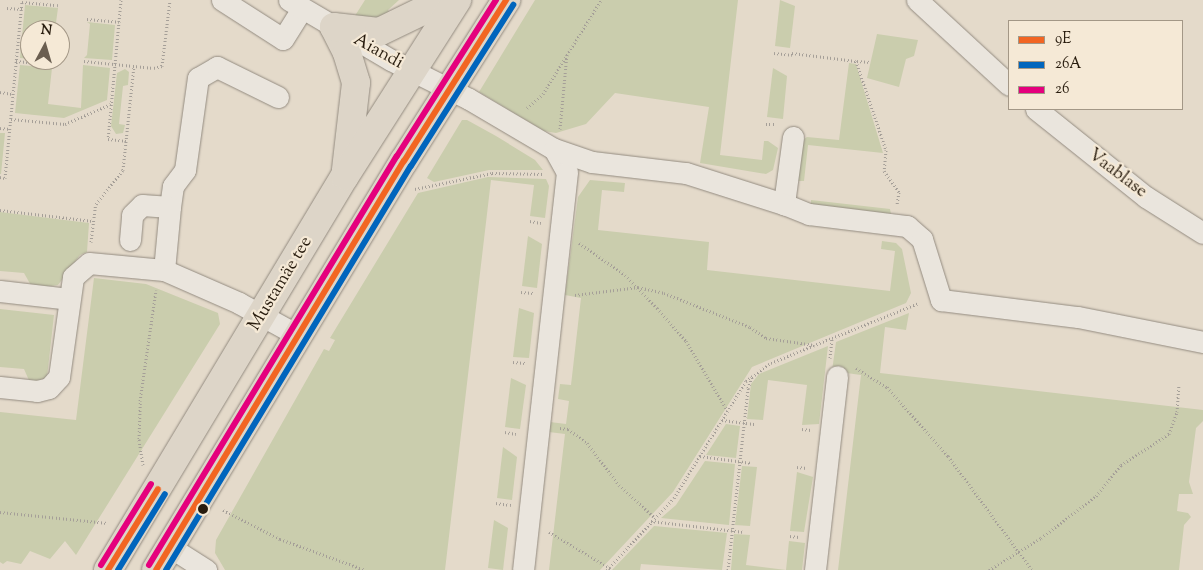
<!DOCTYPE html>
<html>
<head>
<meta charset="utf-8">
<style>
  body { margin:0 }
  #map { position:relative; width:1203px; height:570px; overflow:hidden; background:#e4daca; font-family:"Sorts Mill Goudy",serif }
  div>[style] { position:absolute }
  .green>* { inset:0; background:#cacdad }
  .path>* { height:3px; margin-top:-1.5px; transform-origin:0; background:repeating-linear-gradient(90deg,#a59f98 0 1px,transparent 0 3.5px) }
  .roads { filter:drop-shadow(0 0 1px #938b80) drop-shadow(0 0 1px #938b80) }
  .minor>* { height:21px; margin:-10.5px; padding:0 10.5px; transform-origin:10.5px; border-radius:10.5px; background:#eae5dd }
  .major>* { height:28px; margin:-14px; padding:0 14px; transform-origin:14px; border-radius:14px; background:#ddd5c8 }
  .bus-1>* { height:6px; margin:-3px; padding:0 3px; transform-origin:3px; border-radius:3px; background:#f26522 }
  .bus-2>* { height:6px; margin:-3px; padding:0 3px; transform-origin:3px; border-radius:3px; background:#0065bd }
  .bus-3>* { height:6px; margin:-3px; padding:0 3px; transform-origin:3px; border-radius:3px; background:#e5007d }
  .dots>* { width:14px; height:14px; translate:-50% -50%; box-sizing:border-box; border:2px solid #f5e9d6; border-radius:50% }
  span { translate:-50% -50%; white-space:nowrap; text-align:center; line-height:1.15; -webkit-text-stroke:4.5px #f5e9d6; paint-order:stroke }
  .street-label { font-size:18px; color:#281c0e }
  .legend { position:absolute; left:1008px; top:20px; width:175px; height:90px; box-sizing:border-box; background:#f5e9d6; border:1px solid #a39786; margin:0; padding:6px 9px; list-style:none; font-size:15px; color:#281c0e }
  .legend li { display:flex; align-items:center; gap:10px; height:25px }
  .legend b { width:25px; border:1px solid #a39786 }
  .north { position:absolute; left:20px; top:20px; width:50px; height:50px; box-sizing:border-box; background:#f5e9d6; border:1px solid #a39786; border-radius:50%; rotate:6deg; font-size:14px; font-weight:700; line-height:20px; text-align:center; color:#281c0e }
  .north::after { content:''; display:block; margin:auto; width:18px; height:22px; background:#6a5e50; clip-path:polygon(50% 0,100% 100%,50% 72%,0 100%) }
</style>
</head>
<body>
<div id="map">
  <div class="green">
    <i style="clip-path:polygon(365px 0,399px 0,388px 10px,394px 20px,351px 22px)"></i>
    <i style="clip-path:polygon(535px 0,738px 0,720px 155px,762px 160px,764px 141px,768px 141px,778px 148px,773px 170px,766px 174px,700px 163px,709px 107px,615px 93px,586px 124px,556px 133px,544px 131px,479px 92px)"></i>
    <i style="clip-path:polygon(780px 0,795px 6px,790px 48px,775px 46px)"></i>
    <i style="clip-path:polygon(25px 5px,58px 8px,55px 30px,30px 30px,30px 59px,20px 58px)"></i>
    <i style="clip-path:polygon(87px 22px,115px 25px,112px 60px,84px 58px,87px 55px,90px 24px)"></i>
    <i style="clip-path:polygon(877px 34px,918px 40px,914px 56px,906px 59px,899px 87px,867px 78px)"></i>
    <i style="clip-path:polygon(849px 63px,856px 64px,883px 153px,808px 145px,804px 181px,794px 181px,798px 143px,807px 137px,839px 140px)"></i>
    <i style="clip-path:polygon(20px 65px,52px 68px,48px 104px,81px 108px,83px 65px,110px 68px,107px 100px,64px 118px,15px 113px)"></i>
    <i style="clip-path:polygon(773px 68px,787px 76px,783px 119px,767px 117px)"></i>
    <i style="clip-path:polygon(125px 69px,129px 72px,128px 85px,123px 86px,119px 124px,125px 125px,123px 133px,116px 134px,111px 126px,117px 73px)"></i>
    <i style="clip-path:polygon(462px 120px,467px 120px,496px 136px,535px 160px,543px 170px,489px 170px,434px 182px,427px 178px)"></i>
    <i style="clip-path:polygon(0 133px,5px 133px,1px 174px,0 174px)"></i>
    <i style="clip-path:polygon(488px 177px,546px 179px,549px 186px,545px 218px,530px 216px,534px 185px,491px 180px,445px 570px,225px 570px,215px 553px,216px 540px,324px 349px,329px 351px,335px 340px,330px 338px,418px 193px)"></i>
    <i style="clip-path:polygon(590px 180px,625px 183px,624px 192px,602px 190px,598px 230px,709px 242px,707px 270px,890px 291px,895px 251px,881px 249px,882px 241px,896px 243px,902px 249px,911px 293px,906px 303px,752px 367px,673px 492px,600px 570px,549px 570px,565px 434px,549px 432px,550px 422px,566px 424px,569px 401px,558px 399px,560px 384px,571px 385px,581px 298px,565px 295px,578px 197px)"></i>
    <i style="clip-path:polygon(811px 200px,890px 209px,891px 214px,811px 204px)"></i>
    <i style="clip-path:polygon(0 212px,89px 223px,87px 252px,80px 255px,58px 285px,33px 289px,24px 273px,0 271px)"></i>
    <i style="clip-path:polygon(528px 236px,542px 244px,537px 288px,522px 286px)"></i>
    <i style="clip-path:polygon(94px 278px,146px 284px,218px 313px,220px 324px,76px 555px,65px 541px,50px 559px,30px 551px,21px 564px,7px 561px,3px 564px,0 562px,0 412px,76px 420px)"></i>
    <i style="clip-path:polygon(519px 308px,534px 313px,529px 358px,513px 357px)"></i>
    <i style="clip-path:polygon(0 309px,54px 315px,47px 377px,31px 385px,24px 369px,0 367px)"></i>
    <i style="clip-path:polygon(909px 313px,906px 330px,885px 327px,880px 373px,1203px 410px,1203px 421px,1196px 428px,1189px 482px,1193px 494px,1179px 494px,1177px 511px,1188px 513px,1191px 517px,1184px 525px,1179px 570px,838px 570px,861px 375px,832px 371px,836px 342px)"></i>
    <i style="clip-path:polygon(828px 346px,819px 424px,802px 425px,807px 385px,768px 380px,763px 420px,747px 419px,751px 384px,759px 374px)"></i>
    <i style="clip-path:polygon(511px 378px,526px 385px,520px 429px,505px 427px)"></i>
    <i style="clip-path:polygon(726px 424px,740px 426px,736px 458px,706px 455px)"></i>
    <i style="clip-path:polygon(503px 447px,517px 457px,512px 500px,497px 498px)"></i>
    <i style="clip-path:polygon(705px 461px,735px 464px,729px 525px,661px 518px,676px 505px)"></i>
    <i style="clip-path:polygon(742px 466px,757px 467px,750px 526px,735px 525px)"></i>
    <i style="clip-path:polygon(797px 472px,813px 477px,804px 532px,790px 531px)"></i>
    <i style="clip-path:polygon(494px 520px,508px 528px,503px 570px,488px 568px)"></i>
    <i style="clip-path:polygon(654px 526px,727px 533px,722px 570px,641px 564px,640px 570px,612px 570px)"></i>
    <i style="clip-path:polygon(734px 534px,750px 535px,746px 565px,786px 570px,789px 541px,805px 543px,802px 570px,731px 570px)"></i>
  </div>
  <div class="path">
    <i style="left:121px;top:0;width:140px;rotate:95.3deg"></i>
    <i style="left:108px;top:139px;width:18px;rotate:6deg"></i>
    <i style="left:7px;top:8px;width:15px;rotate:4deg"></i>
    <i style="left:87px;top:19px;width:32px;rotate:5deg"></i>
    <i style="left:774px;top:53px;width:18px;rotate:6deg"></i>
    <i style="left:792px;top:53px;width:64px;rotate:7.1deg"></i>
    <i style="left:856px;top:61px;width:94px;rotate:71.4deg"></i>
    <i style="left:886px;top:150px;width:21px;rotate:95deg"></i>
    <i style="left:884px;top:171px;width:26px;rotate:54deg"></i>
    <i style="left:899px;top:192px;width:12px;rotate:99deg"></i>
    <i style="left:16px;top:61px;width:36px;rotate:5deg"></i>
    <i style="left:84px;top:61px;width:70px;rotate:5.7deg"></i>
    <i style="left:154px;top:68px;width:8px;rotate:-14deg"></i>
    <i style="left:162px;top:66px;width:66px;rotate:-83.1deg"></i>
    <i style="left:857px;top:61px;width:13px;rotate:4deg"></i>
    <i style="left:0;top:92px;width:13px;rotate:9deg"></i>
    <i style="left:527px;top:108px;width:21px;rotate:-41deg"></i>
    <i style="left:543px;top:94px;width:110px;rotate:-58.3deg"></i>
    <i style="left:11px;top:119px;width:54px;rotate:5.3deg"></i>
    <i style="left:65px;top:124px;width:50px;rotate:-23.5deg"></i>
    <i style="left:766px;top:124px;width:10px"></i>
    <i style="left:0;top:128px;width:10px;rotate:6deg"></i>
    <i style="left:560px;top:129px;width:75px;rotate:-84.7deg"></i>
    <i style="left:0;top:177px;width:5px;rotate:11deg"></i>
    <i style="left:5px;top:178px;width:177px;rotate:-84.5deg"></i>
    <i style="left:22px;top:2px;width:36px;rotate:5deg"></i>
    <i style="left:415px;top:189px;width:79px;rotate:-11.7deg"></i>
    <i style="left:492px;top:173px;width:52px;rotate:1.1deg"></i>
    <i style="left:0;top:210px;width:94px;rotate:6.7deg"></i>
    <i style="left:530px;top:221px;width:11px;rotate:10deg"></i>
    <i style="left:91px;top:242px;width:38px;rotate:-83deg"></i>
    <i style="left:96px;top:204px;width:43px;rotate:-51.5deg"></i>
    <i style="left:123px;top:170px;width:105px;rotate:-84deg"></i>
    <i style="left:579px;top:243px;width:56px;rotate:34.8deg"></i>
    <i style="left:625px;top:275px;width:46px;rotate:45.9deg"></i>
    <i style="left:657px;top:308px;width:44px;rotate:48.7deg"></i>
    <i style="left:686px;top:341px;width:80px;rotate:59.3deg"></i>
    <i style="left:521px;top:292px;width:12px;rotate:5deg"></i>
    <i style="left:575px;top:295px;width:64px;rotate:-7.2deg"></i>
    <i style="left:638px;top:287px;width:27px;rotate:13deg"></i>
    <i style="left:664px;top:293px;width:92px;rotate:21.6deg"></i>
    <i style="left:750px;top:327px;width:19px;rotate:35deg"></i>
    <i style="left:766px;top:338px;width:49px;rotate:8.3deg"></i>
    <i style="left:830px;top:358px;width:20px;rotate:-84deg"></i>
    <i style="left:832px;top:338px;width:94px;rotate:-21.9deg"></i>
    <i style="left:513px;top:362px;width:12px;rotate:5deg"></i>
    <i style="left:856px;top:368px;width:36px;rotate:32deg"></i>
    <i style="left:887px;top:387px;width:92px;rotate:48.5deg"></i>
    <i style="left:948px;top:456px;width:142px;rotate:53.6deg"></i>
    <i style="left:722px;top:420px;width:34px;rotate:7deg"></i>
    <i style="left:560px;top:428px;width:8px;rotate:7deg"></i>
    <i style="left:568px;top:429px;width:24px;rotate:36deg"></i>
    <i style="left:587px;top:443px;width:53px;rotate:52.7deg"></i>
    <i style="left:619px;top:485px;width:47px;rotate:42.4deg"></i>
    <i style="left:802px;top:429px;width:9px;rotate:6deg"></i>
    <i style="left:505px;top:432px;width:11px;rotate:10deg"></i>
    <i style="left:700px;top:456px;width:52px;rotate:7.7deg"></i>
    <i style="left:143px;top:465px;width:26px;rotate:-99deg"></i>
    <i style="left:139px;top:439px;width:38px;rotate:-88deg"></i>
    <i style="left:140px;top:401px;width:112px;rotate:-81.8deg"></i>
    <i style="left:797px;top:467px;width:10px;rotate:6deg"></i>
    <i style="left:496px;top:503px;width:15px;rotate:8deg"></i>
    <i style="left:223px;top:510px;width:64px;rotate:27deg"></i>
    <i style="left:280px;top:539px;width:90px;rotate:20deg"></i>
    <i style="left:0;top:512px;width:108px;rotate:5.9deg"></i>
    <i style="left:651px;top:521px;width:94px;rotate:6.7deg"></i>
    <i style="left:549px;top:532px;width:74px;rotate:30.7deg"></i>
    <i style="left:790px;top:536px;width:9px;rotate:6deg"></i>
    <i style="left:607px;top:570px;width:98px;rotate:-47.1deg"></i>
    <i style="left:674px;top:498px;width:137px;rotate:-58.4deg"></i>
    <i style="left:746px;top:381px;width:31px;rotate:-36deg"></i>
    <i style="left:771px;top:363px;width:66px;rotate:-22.3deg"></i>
    <i style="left:728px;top:570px;width:183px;rotate:-83.7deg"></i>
    <i style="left:748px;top:388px;width:12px;rotate:-70deg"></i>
    <i style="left:989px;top:570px;width:61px;rotate:-31.6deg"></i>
    <i style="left:1041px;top:538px;width:69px;rotate:-37.4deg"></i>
    <i style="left:1096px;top:496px;width:40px;rotate:-51deg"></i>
    <i style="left:1121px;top:465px;width:57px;rotate:-32.9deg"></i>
    <i style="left:1169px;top:434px;width:23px;rotate:-70deg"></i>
    <i style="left:1177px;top:412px;width:26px;rotate:-86deg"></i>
  </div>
  <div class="roads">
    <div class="minor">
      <i style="left:222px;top:0;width:72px;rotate:32.6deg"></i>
      <i style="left:283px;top:39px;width:36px;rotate:-58deg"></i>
      <i style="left:289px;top:0;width:118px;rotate:30.5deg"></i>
      <i style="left:391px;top:60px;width:87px;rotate:26.6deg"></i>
      <i style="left:469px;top:99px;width:99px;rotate:30.5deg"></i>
      <i style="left:554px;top:149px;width:26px;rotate:61deg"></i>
      <i style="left:567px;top:172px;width:400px;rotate:96.3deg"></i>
      <i style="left:917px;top:0;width:125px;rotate:42.7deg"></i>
      <i style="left:1036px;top:109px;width:141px;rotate:38.7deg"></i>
      <i style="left:1146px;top:197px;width:67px;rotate:32.3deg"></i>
      <i style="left:793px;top:137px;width:68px;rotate:97.7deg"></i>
      <i style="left:784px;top:204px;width:27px;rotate:22deg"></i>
      <i style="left:809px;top:214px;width:99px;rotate:7deg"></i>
      <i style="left:907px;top:226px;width:20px;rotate:41deg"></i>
      <i style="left:922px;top:239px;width:64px;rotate:72.7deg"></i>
      <i style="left:941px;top:300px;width:138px;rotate:7.1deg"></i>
      <i style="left:1078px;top:317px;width:127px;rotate:11.3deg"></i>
      <i style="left:554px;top:149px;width:40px;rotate:18.9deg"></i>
      <i style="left:592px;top:162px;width:95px;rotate:6.7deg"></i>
      <i style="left:686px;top:173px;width:103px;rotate:17.6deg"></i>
      <i style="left:170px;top:207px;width:21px;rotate:-82deg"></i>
      <i style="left:173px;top:186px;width:20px;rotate:-53deg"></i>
      <i style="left:185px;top:170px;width:93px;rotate:-82deg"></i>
      <i style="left:198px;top:78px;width:22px;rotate:-30deg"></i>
      <i style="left:217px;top:67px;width:68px;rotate:26.2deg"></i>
      <i style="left:130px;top:240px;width:25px;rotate:-85deg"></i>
      <i style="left:132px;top:215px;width:14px;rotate:-45deg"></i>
      <i style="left:142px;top:205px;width:28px;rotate:4deg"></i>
      <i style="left:170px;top:207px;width:63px;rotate:95.4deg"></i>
      <i style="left:0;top:291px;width:69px;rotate:6.6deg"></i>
      <i style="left:0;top:387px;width:37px;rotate:6deg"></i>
      <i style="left:37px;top:391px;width:12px;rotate:-14deg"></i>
      <i style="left:49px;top:388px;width:15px;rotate:-48deg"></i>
      <i style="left:59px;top:377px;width:101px;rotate:-82deg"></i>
      <i style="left:73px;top:277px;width:21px;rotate:-41deg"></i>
      <i style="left:89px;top:263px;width:75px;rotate:5.3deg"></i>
      <i style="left:164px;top:270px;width:82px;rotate:23.7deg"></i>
      <i style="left:239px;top:303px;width:68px;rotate:28.8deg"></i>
      <i style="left:170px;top:547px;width:43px;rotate:32.6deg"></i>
      <i style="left:815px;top:570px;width:195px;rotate:-83.5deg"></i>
    </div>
    <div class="major">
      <i style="left:334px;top:27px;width:29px;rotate:63deg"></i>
      <i style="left:347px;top:53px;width:31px;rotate:73deg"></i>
      <i style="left:356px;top:83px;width:88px;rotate:96.6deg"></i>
      <i style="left:334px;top:27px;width:45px;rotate:6.3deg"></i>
      <i style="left:379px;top:32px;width:73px;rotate:-25.9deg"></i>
      <i style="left:108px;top:570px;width:460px;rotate:-59deg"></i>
      <i style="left:345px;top:176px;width:209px;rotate:-57.5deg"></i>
      <i style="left:156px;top:570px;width:478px;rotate:-58.8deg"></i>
      <i style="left:404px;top:161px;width:191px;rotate:-57.6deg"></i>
    </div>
  </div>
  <div class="bus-1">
    <i style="left:108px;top:570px;width:95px;rotate:-58.3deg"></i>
    <i style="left:156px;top:570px;width:478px;rotate:-58.8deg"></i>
    <i style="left:404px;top:161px;width:191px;rotate:-57.6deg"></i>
  </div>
  <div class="bus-2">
    <i style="left:118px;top:570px;width:89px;rotate:-58.3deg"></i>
    <i style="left:166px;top:570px;width:472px;rotate:-58.8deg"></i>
    <i style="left:411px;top:166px;width:191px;rotate:-57.6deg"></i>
  </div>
  <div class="bus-3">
    <i style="left:101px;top:565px;width:95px;rotate:-58.3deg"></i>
    <i style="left:149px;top:565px;width:478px;rotate:-58.8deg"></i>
    <i style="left:397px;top:156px;width:185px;rotate:-57.6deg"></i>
  </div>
  <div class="dots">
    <i style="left:203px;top:509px;background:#281c0e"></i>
  </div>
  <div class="street-label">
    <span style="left:378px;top:52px;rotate:29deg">Aiandi</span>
    <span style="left:1117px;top:174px;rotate:37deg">Vaablase</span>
    <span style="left:281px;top:284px;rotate:-59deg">Mustamäe tee</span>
  </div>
  <ul class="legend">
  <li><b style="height:6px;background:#f26522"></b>9E</li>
  <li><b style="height:6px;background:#0065bd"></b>26A</li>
  <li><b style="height:6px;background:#e5007d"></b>26</li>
  </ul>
  <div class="north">N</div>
</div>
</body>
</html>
